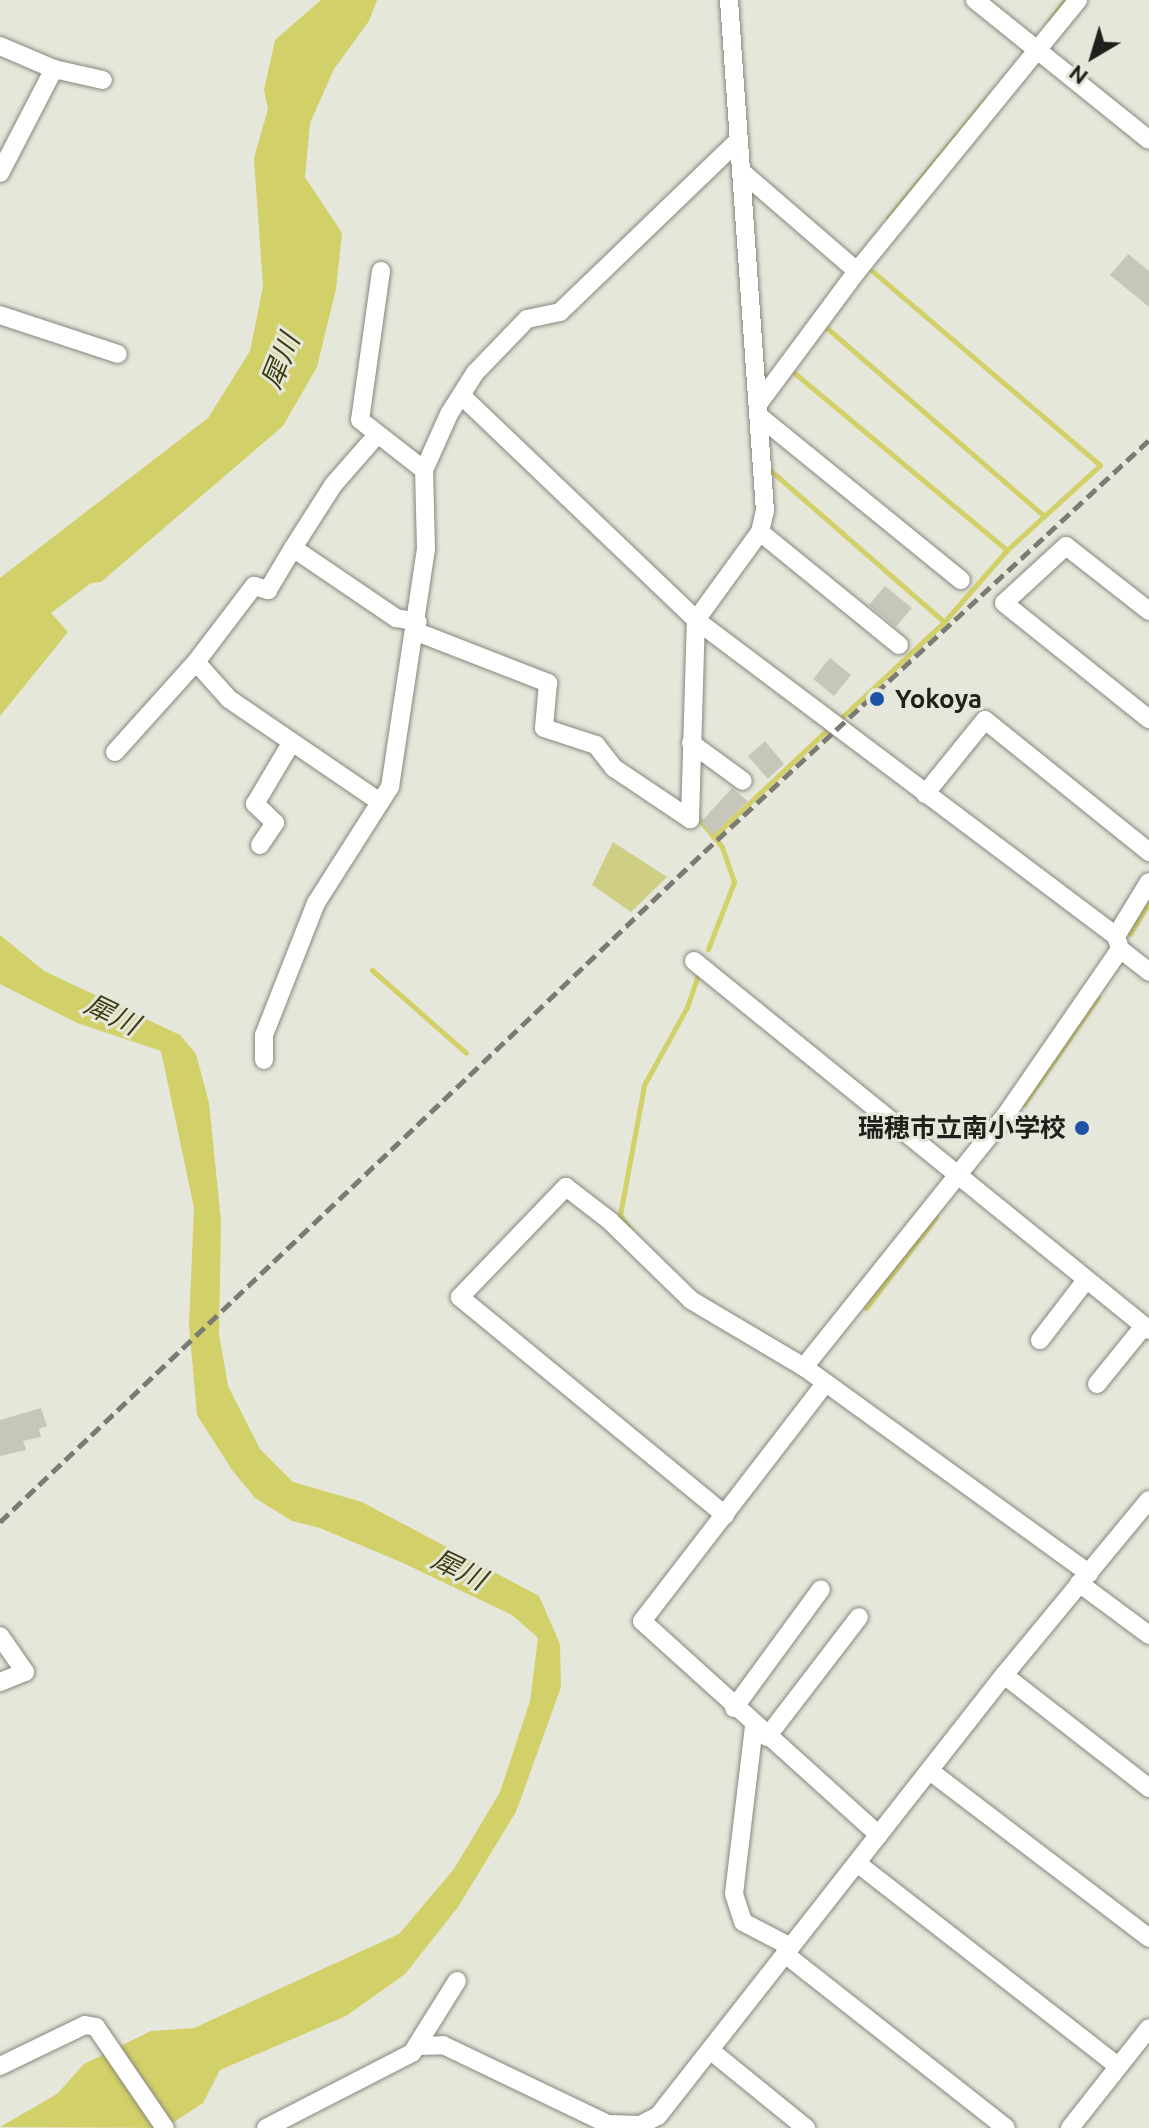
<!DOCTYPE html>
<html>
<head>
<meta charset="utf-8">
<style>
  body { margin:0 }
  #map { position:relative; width:1149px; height:2128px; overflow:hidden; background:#e6e7db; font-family:Ubuntu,"Noto Sans JP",sans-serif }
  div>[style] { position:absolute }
  .green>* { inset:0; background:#cece84 }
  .water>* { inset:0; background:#d2d068 }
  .stream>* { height:5px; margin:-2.5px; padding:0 2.5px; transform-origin:2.5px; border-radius:2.5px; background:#d2d068 }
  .building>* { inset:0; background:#c6c6bb }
  .roads { filter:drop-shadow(0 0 2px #86867c) drop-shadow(0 0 2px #86867c) }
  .minor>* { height:18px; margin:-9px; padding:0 9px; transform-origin:9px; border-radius:9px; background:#fff }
  .rail>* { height:5px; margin-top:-2.5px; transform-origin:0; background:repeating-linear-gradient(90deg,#7b7b74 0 12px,transparent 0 18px) }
  .dots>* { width:22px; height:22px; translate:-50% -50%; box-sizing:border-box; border:4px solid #e6e7db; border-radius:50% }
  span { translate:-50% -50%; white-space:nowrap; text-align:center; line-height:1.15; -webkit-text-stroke:6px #e6e7db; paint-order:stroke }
  .poi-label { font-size:26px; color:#1f1f1b; font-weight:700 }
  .left { translate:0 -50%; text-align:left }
  .right { translate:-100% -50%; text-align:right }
  .water-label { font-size:28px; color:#3e3d11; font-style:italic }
  .north { position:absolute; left:1053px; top:16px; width:80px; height:80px; -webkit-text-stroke:6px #e6e7db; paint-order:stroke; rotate:218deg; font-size:22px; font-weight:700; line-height:32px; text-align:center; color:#1f1f1b }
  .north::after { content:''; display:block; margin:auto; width:28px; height:36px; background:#1f1f1b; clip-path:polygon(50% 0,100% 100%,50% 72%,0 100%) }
</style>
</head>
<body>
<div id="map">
  <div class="green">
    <i style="clip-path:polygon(613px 842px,667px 877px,631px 912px,592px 885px)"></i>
  </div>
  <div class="water">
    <i style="clip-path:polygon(321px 0,377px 0,369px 21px,334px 69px,310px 123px,305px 177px,342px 233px,336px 289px,317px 367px,283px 426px,101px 582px,91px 583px,51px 613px,68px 632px,0 716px,0 578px,208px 418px,250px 351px,263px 287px,254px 158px,268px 109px,264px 90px,275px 40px)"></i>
    <i style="clip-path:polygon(0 935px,44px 971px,180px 1035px,196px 1054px,209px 1103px,221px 1221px,219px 1334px,228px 1386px,260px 1449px,293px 1482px,362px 1502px,539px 1596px,560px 1644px,561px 1687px,516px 1812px,458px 1907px,405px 1974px,346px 2016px,220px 2070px,203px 2103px,165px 2128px,0 2127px,57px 2094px,84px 2064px,151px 2031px,194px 2028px,399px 1934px,454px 1869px,500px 1792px,530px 1701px,538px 1638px,512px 1615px,403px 1563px,320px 1528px,292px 1521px,255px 1498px,232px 1470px,197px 1415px,189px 1325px,194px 1208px,161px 1051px,77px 1023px,0 984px)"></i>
  </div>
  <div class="stream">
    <i style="left:1049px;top:21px;width:26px;rotate:-53deg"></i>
    <i style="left:888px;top:218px;width:154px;rotate:-50.5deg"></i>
    <i style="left:827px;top:328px;width:287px;rotate:40.9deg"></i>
    <i style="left:792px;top:371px;width:280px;rotate:39.8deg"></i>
    <i style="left:770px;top:470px;width:231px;rotate:41.1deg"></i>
    <i style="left:840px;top:719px;width:142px;rotate:-43deg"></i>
    <i style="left:944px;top:622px;width:96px;rotate:-48.8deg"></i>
    <i style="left:1007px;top:550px;width:126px;rotate:-42.4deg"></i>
    <i style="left:1100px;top:465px;width:299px;rotate:-139.6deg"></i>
    <i style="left:697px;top:817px;width:39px;rotate:50deg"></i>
    <i style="left:722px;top:847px;width:37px;rotate:71deg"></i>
    <i style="left:734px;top:882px;width:72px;rotate:111.2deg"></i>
    <i style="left:713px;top:837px;width:159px;rotate:-43.2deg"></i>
    <i style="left:1130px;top:934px;width:37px;rotate:-59deg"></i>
    <i style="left:372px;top:970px;width:125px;rotate:41.4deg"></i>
    <i style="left:1024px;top:1104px;width:130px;rotate:-55.3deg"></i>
    <i style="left:631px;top:1230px;width:19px;rotate:-126deg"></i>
    <i style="left:620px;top:1215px;width:132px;rotate:-79.5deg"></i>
    <i style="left:644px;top:1085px;width:89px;rotate:-61.1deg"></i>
    <i style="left:687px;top:1007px;width:31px;rotate:-71deg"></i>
    <i style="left:866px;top:1308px;width:115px;rotate:-52.4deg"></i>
  </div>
  <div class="building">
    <i style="clip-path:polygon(1128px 254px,1149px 271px,1149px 307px,1110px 275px)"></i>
    <i style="clip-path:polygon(885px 586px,912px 608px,896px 627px,869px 605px)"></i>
    <i style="clip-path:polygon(830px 658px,851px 675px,834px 696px,813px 679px)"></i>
    <i style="clip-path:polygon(765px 741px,784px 764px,768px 779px,748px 756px)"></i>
    <i style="clip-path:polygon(732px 788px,748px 801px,713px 835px,701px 822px)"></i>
    <i style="clip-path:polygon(41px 1408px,47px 1426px,39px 1429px,41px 1437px,23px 1441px,26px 1450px,0 1456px,0 1420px)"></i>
  </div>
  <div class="roads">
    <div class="minor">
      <i style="left:975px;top:0;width:223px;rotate:38.8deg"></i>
      <i style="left:0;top:46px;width:59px;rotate:23.1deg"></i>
      <i style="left:54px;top:69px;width:50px;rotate:12.7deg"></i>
      <i style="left:741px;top:171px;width:153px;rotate:40.8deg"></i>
      <i style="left:0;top:173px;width:117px;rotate:-62.6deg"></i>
      <i style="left:381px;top:271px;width:150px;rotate:98deg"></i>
      <i style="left:360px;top:420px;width:81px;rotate:38deg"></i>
      <i style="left:0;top:315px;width:124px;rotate:18.3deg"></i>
      <i style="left:463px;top:397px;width:323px;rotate:43.7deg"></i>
      <i style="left:696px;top:620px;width:526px;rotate:36.96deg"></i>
      <i style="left:1116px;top:936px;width:14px;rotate:73deg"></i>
      <i style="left:1120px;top:949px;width:37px;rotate:38deg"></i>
      <i style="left:759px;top:403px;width:164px;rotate:-53.4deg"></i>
      <i style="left:857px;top:271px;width:350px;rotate:-50.8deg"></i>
      <i style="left:759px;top:416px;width:260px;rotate:39.1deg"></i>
      <i style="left:760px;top:532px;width:179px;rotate:39.1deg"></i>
      <i style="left:293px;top:548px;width:76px;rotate:-57.4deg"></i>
      <i style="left:334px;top:484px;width:64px;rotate:-48.8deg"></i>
      <i style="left:1149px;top:611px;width:105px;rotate:-141.9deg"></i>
      <i style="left:1066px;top:546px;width:84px;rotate:137.4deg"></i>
      <i style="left:1004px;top:603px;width:186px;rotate:38.7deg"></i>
      <i style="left:417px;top:632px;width:141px;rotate:21.3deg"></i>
      <i style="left:548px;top:683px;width:45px;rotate:95.1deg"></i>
      <i style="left:544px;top:728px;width:55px;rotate:18.1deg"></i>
      <i style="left:596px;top:745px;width:29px;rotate:52deg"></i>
      <i style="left:614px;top:768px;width:92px;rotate:33.9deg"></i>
      <i style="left:196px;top:662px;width:50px;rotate:48.3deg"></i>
      <i style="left:229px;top:699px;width:183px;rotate:34.3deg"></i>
      <i style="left:691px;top:743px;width:64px;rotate:36.2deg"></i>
      <i style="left:115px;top:752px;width:121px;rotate:-48deg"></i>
      <i style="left:196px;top:662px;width:96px;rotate:-52.7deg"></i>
      <i style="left:254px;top:586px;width:15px;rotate:16deg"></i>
      <i style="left:268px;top:590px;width:49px;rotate:-59.2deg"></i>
      <i style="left:293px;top:548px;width:125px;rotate:34.2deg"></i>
      <i style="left:396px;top:618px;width:22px;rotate:10deg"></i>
      <i style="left:925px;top:794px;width:95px;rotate:-51deg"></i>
      <i style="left:985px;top:720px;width:211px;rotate:38.8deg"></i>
      <i style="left:690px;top:819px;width:199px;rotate:-88.3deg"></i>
      <i style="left:696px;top:620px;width:109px;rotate:-54deg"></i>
      <i style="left:760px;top:532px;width:22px;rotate:-77deg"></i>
      <i style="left:765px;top:511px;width:512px;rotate:-94.03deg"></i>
      <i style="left:260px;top:845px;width:27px;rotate:-56deg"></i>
      <i style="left:275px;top:823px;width:28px;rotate:-136deg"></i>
      <i style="left:255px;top:804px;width:69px;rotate:-59.3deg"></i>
      <i style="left:1116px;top:936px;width:63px;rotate:-58.6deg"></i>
      <i style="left:694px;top:961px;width:586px;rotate:39.04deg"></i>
      <i style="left:264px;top:1060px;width:25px;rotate:-90deg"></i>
      <i style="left:264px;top:1035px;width:142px;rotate:-68.5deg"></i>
      <i style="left:316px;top:903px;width:138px;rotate:-57.5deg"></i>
      <i style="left:390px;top:787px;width:240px;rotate:-81.4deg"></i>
      <i style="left:426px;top:550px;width:80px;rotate:-91.4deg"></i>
      <i style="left:424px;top:470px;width:61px;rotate:-65.9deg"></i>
      <i style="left:449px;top:414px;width:49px;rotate:-57.6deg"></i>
      <i style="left:475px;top:373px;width:75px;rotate:-46.1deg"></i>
      <i style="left:527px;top:319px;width:34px;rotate:-12deg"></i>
      <i style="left:560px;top:312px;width:248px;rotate:-43.9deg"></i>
      <i style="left:1040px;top:1340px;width:76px;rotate:-52.5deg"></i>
      <i style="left:804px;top:1367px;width:322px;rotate:-51.3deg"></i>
      <i style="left:1005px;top:1116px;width:203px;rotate:-55.4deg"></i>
      <i style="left:1097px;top:1384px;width:75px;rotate:-51deg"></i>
      <i style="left:824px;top:1385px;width:298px;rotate:127.6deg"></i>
      <i style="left:642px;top:1621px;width:319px;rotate:42.1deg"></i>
      <i style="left:725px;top:1515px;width:343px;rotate:-140.6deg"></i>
      <i style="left:460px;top:1297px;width:153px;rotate:-46.1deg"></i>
      <i style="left:566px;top:1187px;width:56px;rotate:37.7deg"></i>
      <i style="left:610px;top:1221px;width:113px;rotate:44.3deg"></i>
      <i style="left:691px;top:1300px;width:131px;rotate:30.7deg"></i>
      <i style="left:804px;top:1367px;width:352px;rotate:35.9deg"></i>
      <i style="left:1079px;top:1583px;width:87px;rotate:36.6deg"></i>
      <i style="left:0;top:1636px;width:44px;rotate:55.2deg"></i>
      <i style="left:25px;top:1672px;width:27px;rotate:158deg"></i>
      <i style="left:1004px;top:1675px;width:184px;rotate:37.9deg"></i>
      <i style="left:734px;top:1708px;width:147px;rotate:-53.8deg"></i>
      <i style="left:754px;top:1726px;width:169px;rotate:96.8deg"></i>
      <i style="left:734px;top:1894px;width:29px;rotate:72deg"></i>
      <i style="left:743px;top:1922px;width:54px;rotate:27.5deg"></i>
      <i style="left:767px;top:1737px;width:151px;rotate:-52.5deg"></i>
      <i style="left:930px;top:1771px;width:275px;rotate:37.3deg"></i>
      <i style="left:857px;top:1863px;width:331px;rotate:37.9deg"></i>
      <i style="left:785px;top:1954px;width:281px;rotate:38.2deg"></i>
      <i style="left:420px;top:2046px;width:23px;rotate:-2deg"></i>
      <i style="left:443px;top:2045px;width:183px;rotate:25.6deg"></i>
      <i style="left:608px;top:2124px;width:32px;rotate:2deg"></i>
      <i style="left:640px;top:2125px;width:20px;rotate:-27deg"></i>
      <i style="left:658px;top:2116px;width:561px;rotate:-51.88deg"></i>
      <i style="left:1004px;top:1675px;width:227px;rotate:-50.4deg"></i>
      <i style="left:710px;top:2050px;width:124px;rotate:39.1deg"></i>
      <i style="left:0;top:2066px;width:94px;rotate:-25.8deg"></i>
      <i style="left:85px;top:2025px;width:11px;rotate:10deg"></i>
      <i style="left:96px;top:2027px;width:122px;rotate:55.7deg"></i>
      <i style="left:266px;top:2128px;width:164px;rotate:-27.2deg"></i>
      <i style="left:412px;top:2053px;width:85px;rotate:-58deg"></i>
      <i style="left:1070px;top:2128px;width:127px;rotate:-51.7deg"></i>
    </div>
  </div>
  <div class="rail">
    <i style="left:0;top:1522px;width:972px;rotate:-43.58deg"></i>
    <i style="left:704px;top:852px;width:606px;rotate:-42.79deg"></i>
  </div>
  <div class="dots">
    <i style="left:877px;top:699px;background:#1b54a6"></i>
    <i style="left:1082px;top:1128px;background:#1b54a6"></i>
  </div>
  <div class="poi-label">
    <span class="left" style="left:895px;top:699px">Yokoya</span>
    <span class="right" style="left:1066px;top:1128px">瑞穂市立南小学校</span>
  </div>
  <div class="water-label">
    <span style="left:280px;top:361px;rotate:-68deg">犀川</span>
    <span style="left:112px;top:1014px;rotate:26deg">犀川</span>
    <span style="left:459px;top:1569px;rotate:26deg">犀川</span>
  </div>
  <div class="north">N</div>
</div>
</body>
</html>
